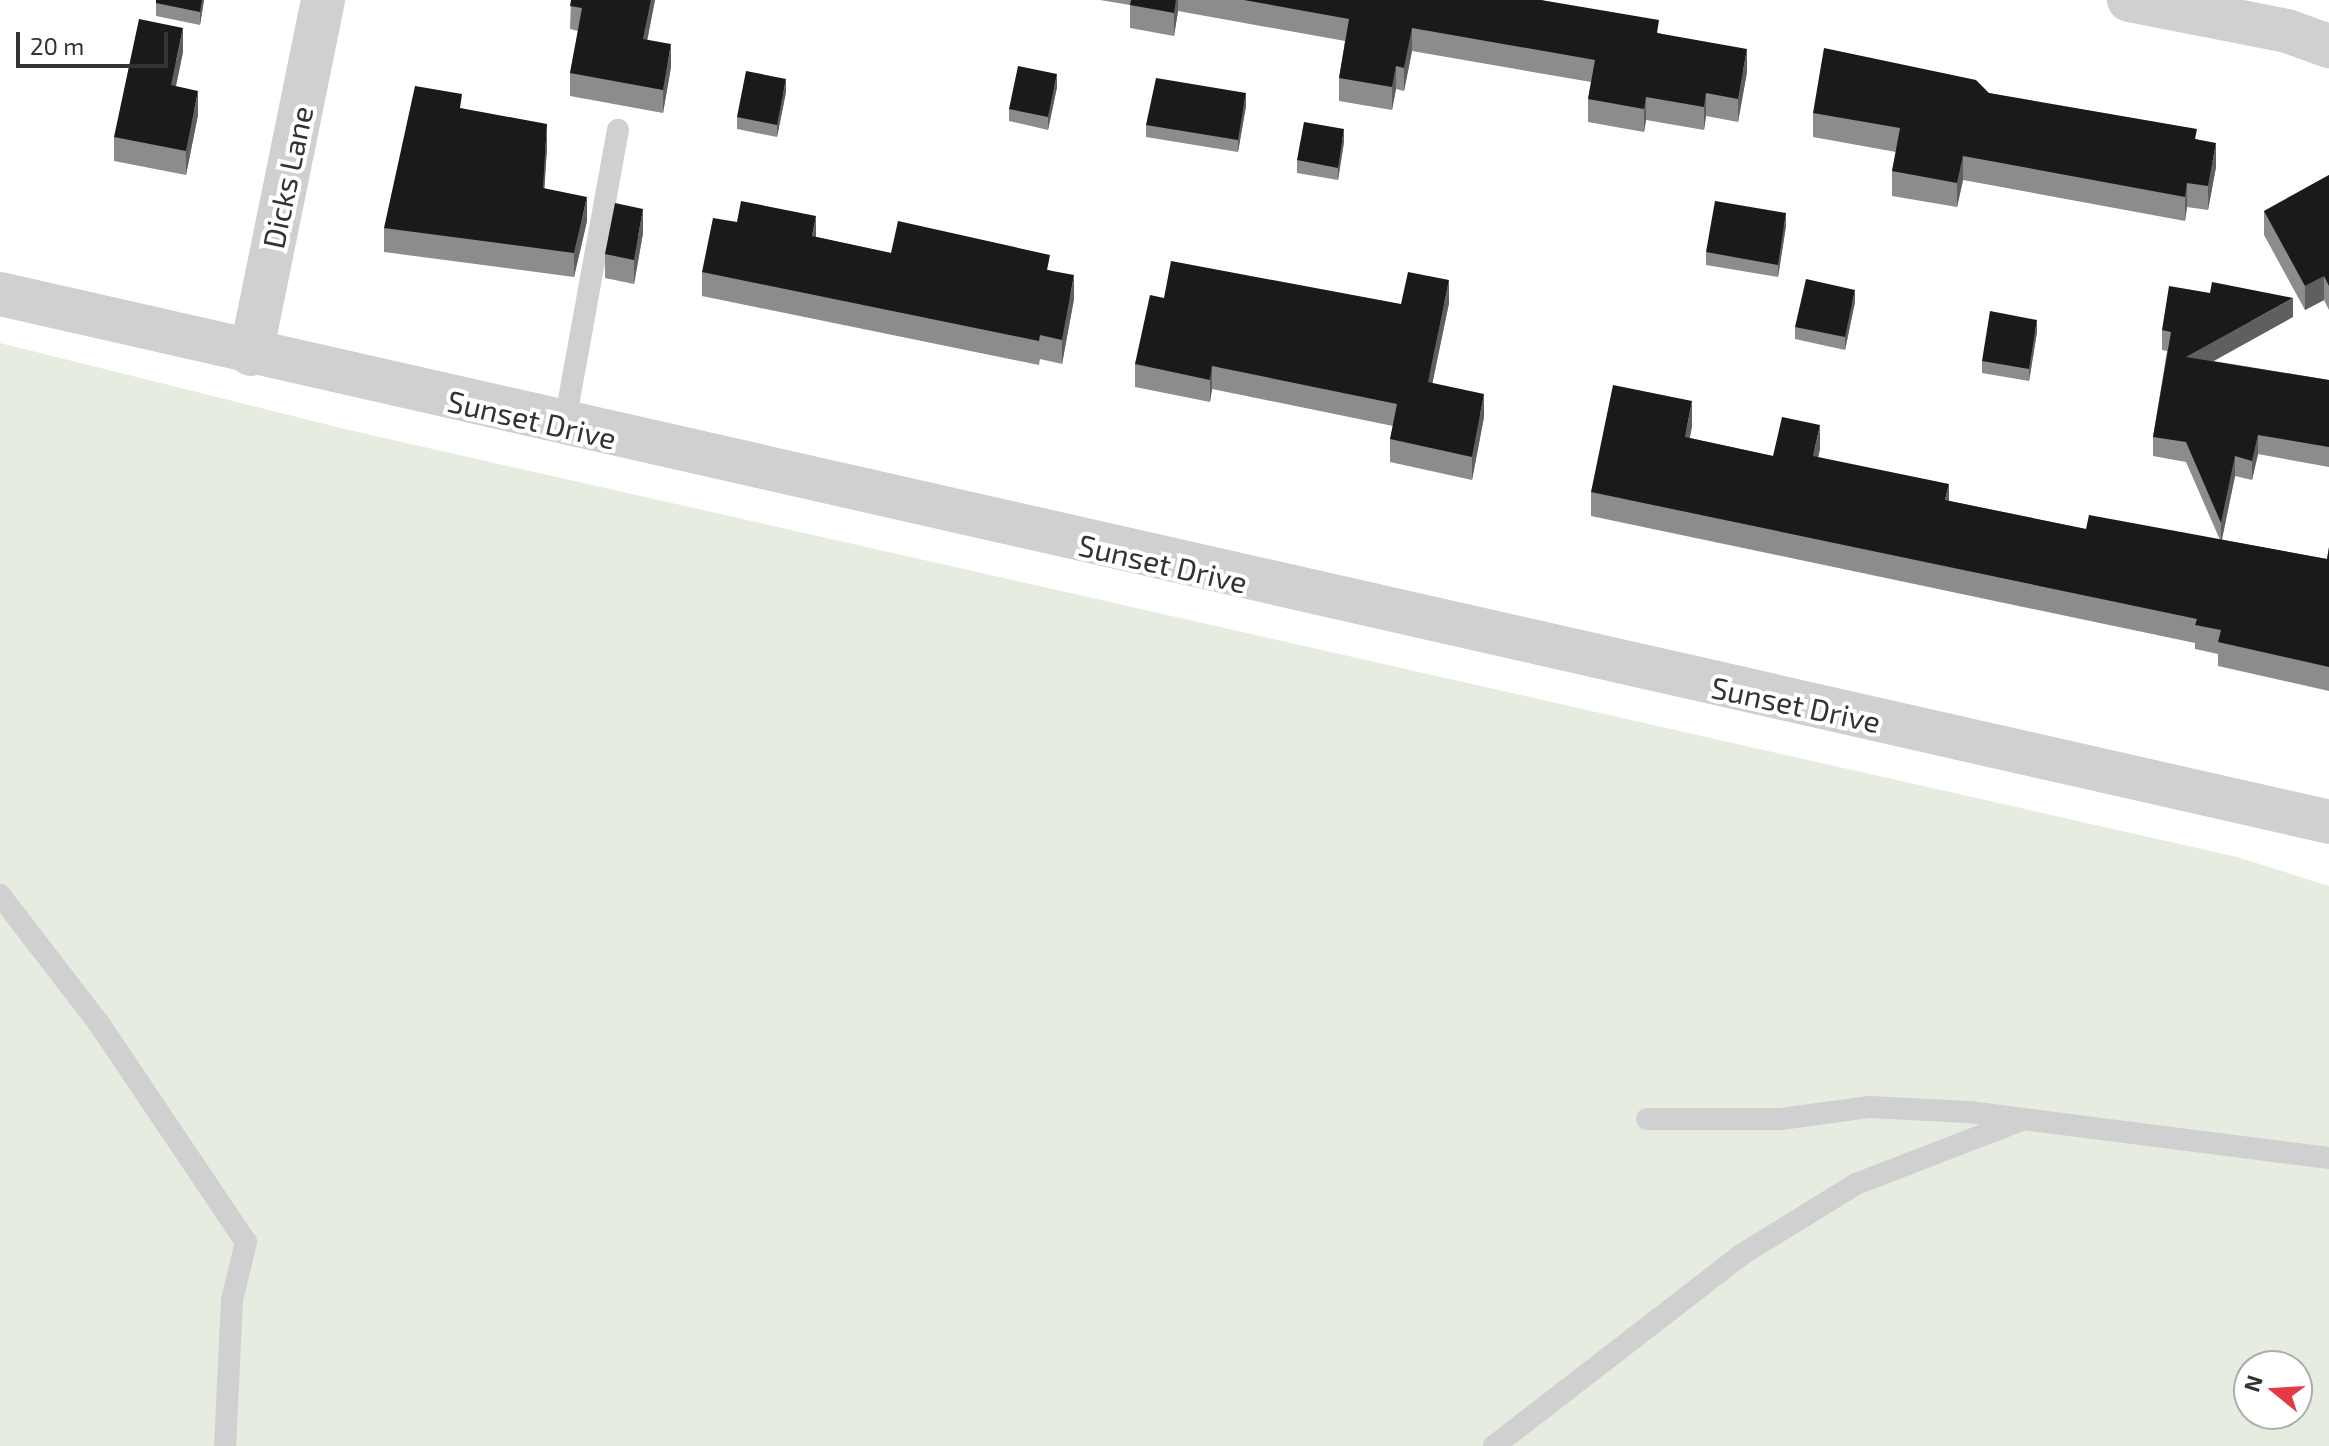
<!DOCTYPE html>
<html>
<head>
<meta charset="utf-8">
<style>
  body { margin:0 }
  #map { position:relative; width:2329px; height:1446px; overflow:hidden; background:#fff; font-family:"Exo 2",sans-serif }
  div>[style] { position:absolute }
  .green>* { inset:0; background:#e6ecdf }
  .service>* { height:22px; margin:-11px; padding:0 11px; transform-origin:11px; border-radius:11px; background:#d0d0d0 }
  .minor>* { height:44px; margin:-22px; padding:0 22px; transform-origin:22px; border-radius:22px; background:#d0d0d0 }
  .wall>* { inset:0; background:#8c8c8c }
  .shaded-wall>* { inset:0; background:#5f5f5f }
  .building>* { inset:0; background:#1a1a1a }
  span { translate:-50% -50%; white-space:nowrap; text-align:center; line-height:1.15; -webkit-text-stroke:8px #fff; paint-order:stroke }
  .street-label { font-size:30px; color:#333 }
  .north { position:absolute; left:2233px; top:1350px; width:80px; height:80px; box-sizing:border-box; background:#fff; border:2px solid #adadad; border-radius:50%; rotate:288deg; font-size:22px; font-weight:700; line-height:32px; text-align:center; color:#333 }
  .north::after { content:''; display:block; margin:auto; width:28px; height:36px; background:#e63946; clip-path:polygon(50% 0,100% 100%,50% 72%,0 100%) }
  .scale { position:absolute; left:16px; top:32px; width:152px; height:36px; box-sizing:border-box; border:4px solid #333; border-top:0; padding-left:10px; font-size:24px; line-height:28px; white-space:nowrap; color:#333; -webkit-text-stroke:6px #fff; paint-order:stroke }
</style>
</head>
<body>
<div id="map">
  <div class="green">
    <i style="clip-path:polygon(evenodd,0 343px,349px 430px,2237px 857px,2329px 886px,2329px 1446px,0 1446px,0 343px,2249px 1366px,2297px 1366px,2297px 1414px,2249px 1414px,2249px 1366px)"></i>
  </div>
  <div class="service">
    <i style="left:564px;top:427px;width:302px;rotate:-79.7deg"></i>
    <i style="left:0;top:895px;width:164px;rotate:52.4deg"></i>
    <i style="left:100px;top:1025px;width:262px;rotate:56.1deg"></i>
    <i style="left:246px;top:1242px;width:60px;rotate:103.6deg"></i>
    <i style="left:232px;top:1300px;width:146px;rotate:92.7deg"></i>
    <i style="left:1647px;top:1119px;width:134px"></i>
    <i style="left:1781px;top:1119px;width:90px;rotate:-7.7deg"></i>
    <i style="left:1870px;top:1107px;width:99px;rotate:2.9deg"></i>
    <i style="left:1969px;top:1112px;width:363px;rotate:7.3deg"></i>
    <i style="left:1494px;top:1446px;width:312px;rotate:-37.7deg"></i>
    <i style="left:1741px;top:1255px;width:135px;rotate:-31.7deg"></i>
    <i style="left:1856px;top:1184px;width:175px;rotate:-21.1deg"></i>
  </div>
  <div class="minor">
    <i style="left:2129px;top:0;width:161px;rotate:11.1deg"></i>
    <i style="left:2287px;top:31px;width:45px;rotate:19.7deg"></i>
    <i style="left:0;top:294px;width:2388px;rotate:12.77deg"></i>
    <i style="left:251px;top:354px;width:361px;rotate:-78.5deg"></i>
  </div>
  <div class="wall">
    <i style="clip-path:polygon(204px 0,200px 25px,156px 16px,156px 3px)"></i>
    <i style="clip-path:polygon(571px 0,655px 0,647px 40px,671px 67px,663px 113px,570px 96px,570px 73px,578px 31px,570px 29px)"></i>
    <i style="clip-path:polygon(1100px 0,1541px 0,1659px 33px,1747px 72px,1738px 122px,1706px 116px,1704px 130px,1646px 120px,1644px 132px,1588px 122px,1588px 99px,1591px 82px,1412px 51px,1404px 91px,1396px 89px,1392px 110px,1339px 101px,1339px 78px,1345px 41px,1178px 11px,1174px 36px,1130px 28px,1130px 5px)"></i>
    <i style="clip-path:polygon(183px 52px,176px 86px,198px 115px,186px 175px,114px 161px,114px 137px)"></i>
    <i style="clip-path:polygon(1057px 87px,1048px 130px,1009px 121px,1009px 109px)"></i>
    <i style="clip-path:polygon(786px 92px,777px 137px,737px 129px,737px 117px)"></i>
    <i style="clip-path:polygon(1989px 93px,2197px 139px,2216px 167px,2208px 210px,2187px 207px,2185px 221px,1963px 180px,1957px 207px,1892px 196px,1892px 171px,1896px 152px,1813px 137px,1813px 113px)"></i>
    <i style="clip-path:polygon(1246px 106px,1238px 152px,1146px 137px,1146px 125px)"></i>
    <i style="clip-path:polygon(462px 108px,547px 148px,544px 188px,587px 221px,574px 277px,384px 252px,384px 228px)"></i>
    <i style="clip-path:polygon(1344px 142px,1338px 180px,1297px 173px,1297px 160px)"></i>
    <i style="clip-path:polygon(2329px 175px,2329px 310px,2324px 300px,2305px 310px,2264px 235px,2264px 211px)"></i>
    <i style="clip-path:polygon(1786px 226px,1778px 277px,1706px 265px,1706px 252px)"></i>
    <i style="clip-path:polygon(643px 233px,634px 284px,605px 278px,605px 254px)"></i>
    <i style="clip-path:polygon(816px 237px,891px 253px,1050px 270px,1074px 299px,1062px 364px,1040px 359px,1039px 365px,702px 296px,702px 272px)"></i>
    <i style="clip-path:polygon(1164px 298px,1401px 304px,1449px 303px,1432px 383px,1484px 417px,1472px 480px,1390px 462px,1390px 439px,1393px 426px,1212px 389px,1210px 402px,1135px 387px,1135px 364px)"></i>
    <i style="clip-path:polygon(1855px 302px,1845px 350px,1795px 339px,1795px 327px)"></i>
    <i style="clip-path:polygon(2293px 317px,2214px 361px,2329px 380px,2329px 467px,2258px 454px,2252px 480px,2235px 476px,2222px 540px,2327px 559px,2329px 547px,2329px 691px,2218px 666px,2218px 654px,2195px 649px,2195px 643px,1591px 516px,1591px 492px,1692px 426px,1690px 438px,1773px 456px,1820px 449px,1818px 457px,1949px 501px,2086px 529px,2220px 540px,2186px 462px,2153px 456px,2153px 437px,2167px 351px,2162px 350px,2162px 330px)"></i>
    <i style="clip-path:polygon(2037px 332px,2029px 381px,1982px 373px,1982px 361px)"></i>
  </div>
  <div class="shaded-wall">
    <i style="clip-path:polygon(202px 0,204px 0,200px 25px,200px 12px)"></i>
    <i style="clip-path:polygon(651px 0,655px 0,643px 62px,643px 39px)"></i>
    <i style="clip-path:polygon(1176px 0,1178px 0,1178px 11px,1174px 36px,1174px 13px)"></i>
    <i style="clip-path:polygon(183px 28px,183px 52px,171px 109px,171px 85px)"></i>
    <i style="clip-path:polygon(1412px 28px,1412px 51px,1404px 91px,1404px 68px)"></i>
    <i style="clip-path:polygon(671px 44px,671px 67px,663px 113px,663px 90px)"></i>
    <i style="clip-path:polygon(1747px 49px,1747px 72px,1738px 122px,1738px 99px)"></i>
    <i style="clip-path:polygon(1396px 66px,1396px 89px,1392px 110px,1392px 87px)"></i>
    <i style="clip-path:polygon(1057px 74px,1057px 87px,1048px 130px,1048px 117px)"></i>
    <i style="clip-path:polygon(786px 79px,786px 92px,777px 137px,777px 125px)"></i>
    <i style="clip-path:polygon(198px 91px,198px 115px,186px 175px,186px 151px)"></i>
    <i style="clip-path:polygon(1246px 93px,1246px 106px,1238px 152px,1238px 140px)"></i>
    <i style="clip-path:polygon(1706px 93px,1706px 116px,1704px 130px,1704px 107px)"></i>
    <i style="clip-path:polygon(1646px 97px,1646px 120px,1644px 132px,1644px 109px)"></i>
    <i style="clip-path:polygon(547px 124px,547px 148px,543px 212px,543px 188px)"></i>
    <i style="clip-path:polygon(1344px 129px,1344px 142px,1338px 180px,1338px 168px)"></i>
    <i style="clip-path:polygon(2216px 143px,2216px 167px,2208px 210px,2208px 186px)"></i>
    <i style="clip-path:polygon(1963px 156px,1963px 180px,1957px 207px,1957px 183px)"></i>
    <i style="clip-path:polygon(2187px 183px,2187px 207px,2185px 221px,2185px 197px)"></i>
    <i style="clip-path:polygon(587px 197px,587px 221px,574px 277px,574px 253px)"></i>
    <i style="clip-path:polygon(643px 209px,643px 233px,634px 284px,634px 260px)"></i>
    <i style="clip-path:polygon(1786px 213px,1786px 226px,1778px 277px,1778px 265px)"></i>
    <i style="clip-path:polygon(816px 216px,816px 240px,812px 236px)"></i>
    <i style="clip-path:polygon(1074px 275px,1074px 299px,1062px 364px,1062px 340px)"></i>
    <i style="clip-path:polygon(2324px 276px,2324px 300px,2305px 310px,2305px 286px)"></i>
    <i style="clip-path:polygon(1449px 280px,1449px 303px,1428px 405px,1428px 382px)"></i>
    <i style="clip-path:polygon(1855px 290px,1855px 302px,1845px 350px,1845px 337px)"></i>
    <i style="clip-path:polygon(2293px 298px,2293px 317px,2186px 376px,2186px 357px)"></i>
    <i style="clip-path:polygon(2037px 320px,2037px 332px,2029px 381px,2029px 369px)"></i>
    <i style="clip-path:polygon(1212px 366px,1212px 389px,1210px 402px,1210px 380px)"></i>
    <i style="clip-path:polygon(1484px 394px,1484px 417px,1472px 480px,1472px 457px)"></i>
    <i style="clip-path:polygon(1692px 401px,1692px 426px,1685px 461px,1685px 437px)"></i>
    <i style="clip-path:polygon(1820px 425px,1820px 449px,1813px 480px,1813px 456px)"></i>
    <i style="clip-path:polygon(2258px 435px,2258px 454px,2252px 480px,2252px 461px)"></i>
    <i style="clip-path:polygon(2235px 456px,2235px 476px,2221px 543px,2221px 523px)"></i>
    <i style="clip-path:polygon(1949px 484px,1949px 508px,1945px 500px)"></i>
  </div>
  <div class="building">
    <i style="clip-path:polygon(156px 0,202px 0,200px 12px,156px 3px)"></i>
    <i style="clip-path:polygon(571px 0,651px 0,643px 39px,671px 44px,663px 90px,570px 73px,582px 8px,570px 6px)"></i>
    <i style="clip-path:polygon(1131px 0,1176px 0,1174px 13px,1130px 5px)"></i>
    <i style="clip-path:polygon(1244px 0,1541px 0,1659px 20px,1657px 33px,1747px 49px,1738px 99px,1706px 93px,1704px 107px,1646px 97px,1644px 109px,1588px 99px,1595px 60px,1412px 28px,1404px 68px,1396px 66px,1392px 87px,1339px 78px,1349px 19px)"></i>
    <i style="clip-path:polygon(139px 19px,183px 28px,171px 85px,198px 91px,186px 151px,114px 137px)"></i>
    <i style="clip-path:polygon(1824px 48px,1976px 80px,1989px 93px,2197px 129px,2195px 139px,2216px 143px,2208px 186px,2187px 183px,2185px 197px,1963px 156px,1957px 183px,1892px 171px,1900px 128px,1813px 113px)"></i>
    <i style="clip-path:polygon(1018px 66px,1057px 74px,1048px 117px,1009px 109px)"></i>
    <i style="clip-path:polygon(746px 71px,786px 79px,777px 125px,737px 117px)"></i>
    <i style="clip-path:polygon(1156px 78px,1246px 93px,1238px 140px,1146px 125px)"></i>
    <i style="clip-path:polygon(415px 86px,462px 94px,460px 108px,547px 124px,543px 188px,587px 197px,574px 253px,384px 228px)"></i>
    <i style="clip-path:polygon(1304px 122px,1344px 129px,1338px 168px,1297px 160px)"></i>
    <i style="clip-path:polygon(2329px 175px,2329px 286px,2324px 276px,2305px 286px,2264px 211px)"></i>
    <i style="clip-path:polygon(741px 201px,816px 216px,812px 236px,891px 253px,898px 221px,1050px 255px,1047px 270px,1074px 275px,1062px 340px,1040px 335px,1039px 341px,702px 272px,713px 218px,737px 222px)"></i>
    <i style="clip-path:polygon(1715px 201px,1786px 213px,1778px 265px,1706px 252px)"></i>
    <i style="clip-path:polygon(615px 203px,643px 209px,634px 260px,605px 254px)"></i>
    <i style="clip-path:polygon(1171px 261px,1401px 304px,1408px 272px,1449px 280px,1428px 382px,1484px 394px,1472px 457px,1390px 439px,1397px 404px,1212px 366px,1210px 380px,1135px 364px,1150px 295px,1164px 298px)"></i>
    <i style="clip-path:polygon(1806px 279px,1855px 290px,1845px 337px,1795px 327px)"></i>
    <i style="clip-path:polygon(2212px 282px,2293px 298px,2186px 357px,2329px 380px,2329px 447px,2258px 435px,2252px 461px,2235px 456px,2221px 523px,2186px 442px,2153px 437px,2171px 332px,2162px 330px,2169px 286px,2210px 293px)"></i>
    <i style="clip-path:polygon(1990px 311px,2037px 320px,2029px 369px,1982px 361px)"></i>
    <i style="clip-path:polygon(1613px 385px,1692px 401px,1685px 437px,1773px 456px,1782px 417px,1820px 425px,1813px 456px,1949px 484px,1945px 500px,2086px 529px,2089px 515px,2327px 559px,2329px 547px,2329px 667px,2218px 642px,2221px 630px,2195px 625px,2197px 619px,1591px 492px)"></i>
  </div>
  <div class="street-label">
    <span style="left:287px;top:177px;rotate:-78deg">Dicks Lane</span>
    <span style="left:532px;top:419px;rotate:13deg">Sunset Drive</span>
    <span style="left:1163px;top:563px;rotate:13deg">Sunset Drive</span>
    <span style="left:1796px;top:704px;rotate:12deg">Sunset Drive</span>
  </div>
  <div class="north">N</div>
  <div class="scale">20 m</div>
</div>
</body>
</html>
